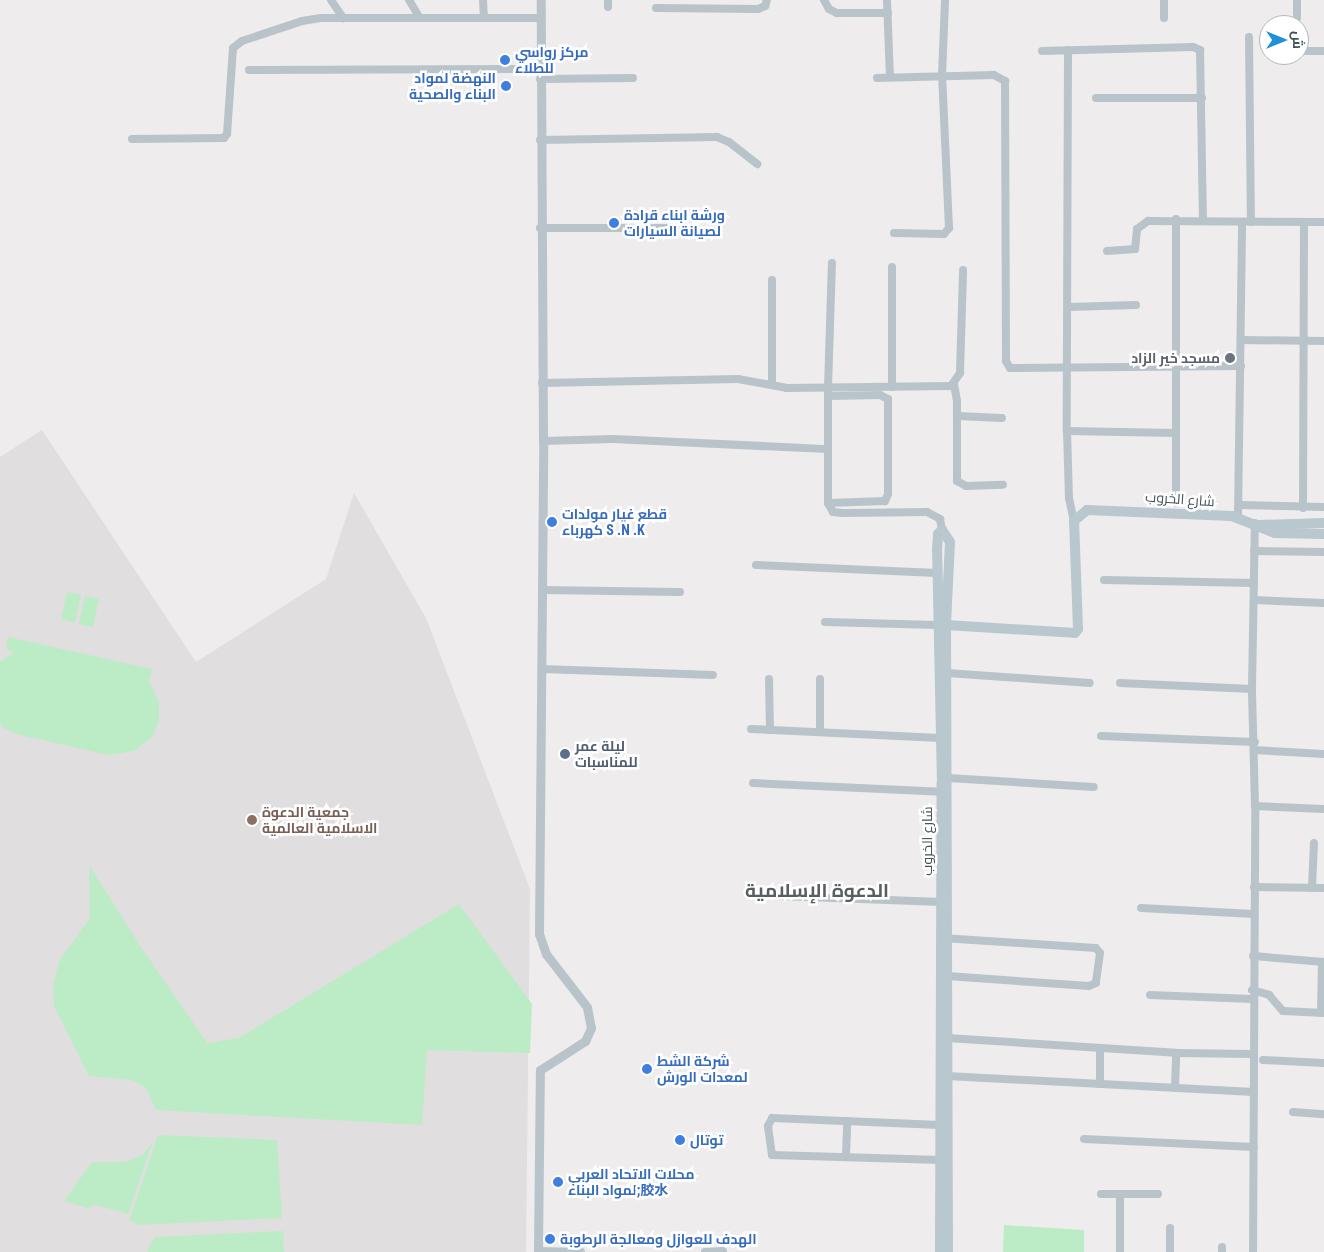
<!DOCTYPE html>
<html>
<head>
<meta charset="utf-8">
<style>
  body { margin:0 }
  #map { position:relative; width:1324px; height:1252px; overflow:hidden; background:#efeced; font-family:"Roboto Condensed",Cairo,"Noto Sans SC",sans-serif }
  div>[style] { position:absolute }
  .education>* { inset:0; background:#e0dede }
  .green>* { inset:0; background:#bbecc5 }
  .minor>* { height:8px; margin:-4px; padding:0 4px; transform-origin:4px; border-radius:4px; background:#b8c4c9 }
  .tertiary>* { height:9px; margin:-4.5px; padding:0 4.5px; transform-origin:4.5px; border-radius:4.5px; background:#b8c4c9 }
  .secondary>* { height:10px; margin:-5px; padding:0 5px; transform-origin:5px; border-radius:5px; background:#b9c7ce }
  .dots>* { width:14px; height:14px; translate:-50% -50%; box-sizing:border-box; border:2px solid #fff; border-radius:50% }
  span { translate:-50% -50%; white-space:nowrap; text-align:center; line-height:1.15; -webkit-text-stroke:5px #fff; paint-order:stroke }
  .shop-label { font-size:14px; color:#366cbe; font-weight:700 }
  .left { translate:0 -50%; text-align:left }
  .right { translate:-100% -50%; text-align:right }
  .worship-label { font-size:14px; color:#5b616d; font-weight:700 }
  .street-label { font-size:14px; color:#465359 }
  .service-label { font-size:14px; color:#4e5e75; font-weight:700 }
  .education-label { font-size:14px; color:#785e54; font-weight:700 }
  .district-label { font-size:19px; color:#5a5e61; font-weight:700 }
  .north { position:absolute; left:1259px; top:15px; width:50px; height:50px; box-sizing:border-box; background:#fff; border:1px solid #b5babd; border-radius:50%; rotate:90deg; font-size:14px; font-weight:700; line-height:20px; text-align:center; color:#465359 }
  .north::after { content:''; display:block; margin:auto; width:18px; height:22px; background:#1f91d7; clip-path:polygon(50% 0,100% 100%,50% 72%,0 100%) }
</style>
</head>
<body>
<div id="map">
  <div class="education">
    <i style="clip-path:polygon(42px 430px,196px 662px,326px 579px,354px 493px,426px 618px,530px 889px,526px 1252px,0 1252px,0 457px)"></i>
  </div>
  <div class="green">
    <i style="clip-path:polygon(67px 592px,81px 595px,75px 623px,61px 619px)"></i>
    <i style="clip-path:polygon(85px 596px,99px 599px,93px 627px,79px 624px)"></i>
    <i style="clip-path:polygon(8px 637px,152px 669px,149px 681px,159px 702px,159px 721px,152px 737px,134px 751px,108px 755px,16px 734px,4px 728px,0 723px,0 662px,14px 652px,6px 649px)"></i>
    <i style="clip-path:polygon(89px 865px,139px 944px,207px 1043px,239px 1038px,459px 904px,532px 1004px,530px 1053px,427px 1050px,422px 1125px,156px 1110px,146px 1088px,132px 1080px,89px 1076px,54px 1006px,53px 987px,59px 961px,90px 918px)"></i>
    <i style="clip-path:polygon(158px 1135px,277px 1140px,282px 1218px,139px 1225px,129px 1220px)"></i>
    <i style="clip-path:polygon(153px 1142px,128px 1214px,93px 1204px,90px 1209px,64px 1201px,92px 1162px,126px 1162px,142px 1155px)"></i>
    <i style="clip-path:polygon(1004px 1225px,1084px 1230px,1084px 1252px,1003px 1252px)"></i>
    <i style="clip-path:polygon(283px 1231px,284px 1252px,147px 1252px,154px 1237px)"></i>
  </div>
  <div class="minor">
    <i style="left:331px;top:0;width:22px;rotate:56deg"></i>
    <i style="left:409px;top:0;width:21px;rotate:59deg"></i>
    <i style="left:483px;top:0;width:18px;rotate:87deg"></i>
    <i style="left:608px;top:0;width:7px;rotate:90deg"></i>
    <i style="left:824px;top:0;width:10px;rotate:61deg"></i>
    <i style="left:829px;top:9px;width:9px;rotate:27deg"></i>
    <i style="left:837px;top:13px;width:51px"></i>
    <i style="left:887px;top:0;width:77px;rotate:87.8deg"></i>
    <i style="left:1297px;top:0;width:18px;rotate:90deg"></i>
    <i style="left:656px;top:8px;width:102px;rotate:0.6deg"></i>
    <i style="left:758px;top:9px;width:8px;rotate:-23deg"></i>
    <i style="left:765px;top:6px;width:6px;rotate:-72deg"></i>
    <i style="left:1164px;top:18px;width:18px;rotate:-90deg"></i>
    <i style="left:1249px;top:37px;width:185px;rotate:89.4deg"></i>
    <i style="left:1068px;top:50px;width:381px;rotate:90.2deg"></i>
    <i style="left:1067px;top:431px;width:67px;rotate:88.3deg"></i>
    <i style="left:1069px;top:498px;width:24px;rotate:78deg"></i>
    <i style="left:1042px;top:51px;width:151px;rotate:-1.5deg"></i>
    <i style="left:1193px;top:47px;width:8px;rotate:23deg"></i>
    <i style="left:1200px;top:50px;width:171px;rotate:89deg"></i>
    <i style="left:1299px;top:51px;width:25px"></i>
    <i style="left:249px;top:70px;width:291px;rotate:-0.2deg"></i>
    <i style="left:877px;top:78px;width:117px;rotate:-1.5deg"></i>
    <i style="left:994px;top:75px;width:13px;rotate:29deg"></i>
    <i style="left:1005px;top:81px;width:280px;rotate:89.8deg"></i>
    <i style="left:1006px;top:361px;width:8px;rotate:60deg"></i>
    <i style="left:1010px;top:368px;width:231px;rotate:-0.5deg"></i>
    <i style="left:540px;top:79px;width:93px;rotate:-0.6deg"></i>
    <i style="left:1096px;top:98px;width:106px"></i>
    <i style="left:132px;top:139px;width:92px;rotate:-0.6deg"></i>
    <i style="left:224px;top:138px;width:5px;rotate:-53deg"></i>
    <i style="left:227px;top:134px;width:86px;rotate:-86deg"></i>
    <i style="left:233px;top:48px;width:11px;rotate:-38deg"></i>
    <i style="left:242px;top:41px;width:63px;rotate:-18.4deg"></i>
    <i style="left:302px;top:21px;width:19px;rotate:-9deg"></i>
    <i style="left:321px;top:18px;width:219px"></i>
    <i style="left:540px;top:140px;width:177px;rotate:-1deg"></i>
    <i style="left:717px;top:137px;width:13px;rotate:23deg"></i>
    <i style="left:729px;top:142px;width:36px;rotate:38deg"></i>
    <i style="left:1176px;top:219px;width:284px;rotate:90deg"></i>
    <i style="left:540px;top:228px;width:132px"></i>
    <i style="left:894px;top:233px;width:50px;rotate:1.1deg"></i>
    <i style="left:944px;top:234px;width:8px;rotate:-50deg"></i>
    <i style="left:949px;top:228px;width:152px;rotate:-92.6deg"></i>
    <i style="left:942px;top:76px;width:76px;rotate:-87.7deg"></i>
    <i style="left:1107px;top:251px;width:28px;rotate:-4deg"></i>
    <i style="left:1135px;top:249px;width:20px;rotate:-84deg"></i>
    <i style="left:1137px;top:229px;width:14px;rotate:-36deg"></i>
    <i style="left:1148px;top:221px;width:176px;rotate:0.3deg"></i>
    <i style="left:892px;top:267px;width:120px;rotate:90deg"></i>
    <i style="left:772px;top:280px;width:105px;rotate:90deg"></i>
    <i style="left:1069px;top:307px;width:67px;rotate:-1.7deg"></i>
    <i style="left:1241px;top:340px;width:83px;rotate:0.7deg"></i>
    <i style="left:542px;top:383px;width:196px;rotate:-1.2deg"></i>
    <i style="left:738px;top:379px;width:50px;rotate:10.4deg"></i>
    <i style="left:787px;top:388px;width:164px;rotate:-0.7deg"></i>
    <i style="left:951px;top:386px;width:16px;rotate:-55deg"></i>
    <i style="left:960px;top:373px;width:103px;rotate:-88.3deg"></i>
    <i style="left:954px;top:384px;width:17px;rotate:80deg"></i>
    <i style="left:957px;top:401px;width:80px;rotate:90deg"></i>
    <i style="left:957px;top:481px;width:10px;rotate:29deg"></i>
    <i style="left:966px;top:486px;width:37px;rotate:-2deg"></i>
    <i style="left:828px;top:396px;width:52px;rotate:-1.1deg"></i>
    <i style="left:880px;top:395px;width:9px;rotate:27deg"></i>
    <i style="left:888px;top:399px;width:95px;rotate:90deg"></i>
    <i style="left:888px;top:494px;width:8px;rotate:113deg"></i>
    <i style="left:885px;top:501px;width:57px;rotate:178deg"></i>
    <i style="left:828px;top:503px;width:115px;rotate:-90deg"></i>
    <i style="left:828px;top:388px;width:125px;rotate:-88.2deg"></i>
    <i style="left:957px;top:416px;width:45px;rotate:2.5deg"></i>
    <i style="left:1067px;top:431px;width:108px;rotate:1.1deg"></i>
    <i style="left:543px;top:441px;width:70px;rotate:-1.6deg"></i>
    <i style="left:613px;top:439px;width:215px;rotate:2.7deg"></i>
    <i style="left:828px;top:503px;width:10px;rotate:61deg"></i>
    <i style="left:833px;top:512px;width:10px;rotate:6deg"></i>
    <i style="left:843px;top:513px;width:84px;rotate:-0.7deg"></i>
    <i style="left:927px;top:512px;width:15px;rotate:28deg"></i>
    <i style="left:940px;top:519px;width:11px;rotate:80deg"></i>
    <i style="left:1240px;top:505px;width:84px;rotate:1.4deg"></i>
    <i style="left:1303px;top:508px;width:286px;rotate:-89.8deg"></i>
    <i style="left:1238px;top:517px;width:295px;rotate:-89.2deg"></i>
    <i style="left:1254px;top:551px;width:70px;rotate:0.8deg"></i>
    <i style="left:756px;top:565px;width:181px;rotate:2.5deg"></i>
    <i style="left:1104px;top:580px;width:150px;rotate:1.1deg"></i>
    <i style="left:542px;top:590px;width:138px;rotate:0.8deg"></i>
    <i style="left:1254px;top:600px;width:70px;rotate:2.5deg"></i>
    <i style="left:825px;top:622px;width:112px;rotate:1.5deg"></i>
    <i style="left:542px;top:669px;width:171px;rotate:2deg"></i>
    <i style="left:947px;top:673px;width:143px;rotate:4deg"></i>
    <i style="left:769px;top:679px;width:51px;rotate:88.9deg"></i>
    <i style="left:1120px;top:683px;width:132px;rotate:2.6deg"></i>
    <i style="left:751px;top:729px;width:189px;rotate:2.7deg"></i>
    <i style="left:820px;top:732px;width:53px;rotate:-90deg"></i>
    <i style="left:1101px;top:736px;width:154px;rotate:2.2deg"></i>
    <i style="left:1254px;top:750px;width:70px;rotate:3.3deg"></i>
    <i style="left:948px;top:778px;width:146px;rotate:3.5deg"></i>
    <i style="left:753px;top:783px;width:188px;rotate:2.7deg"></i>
    <i style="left:1255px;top:806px;width:69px;rotate:2.5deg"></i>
    <i style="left:1254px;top:887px;width:70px;rotate:0.8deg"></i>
    <i style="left:1312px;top:888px;width:45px;rotate:-87.5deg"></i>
    <i style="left:780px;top:896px;width:161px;rotate:2.1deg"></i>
    <i style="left:1141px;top:908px;width:113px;rotate:3deg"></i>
    <i style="left:942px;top:938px;width:154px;rotate:3.7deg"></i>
    <i style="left:1096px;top:948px;width:6px;rotate:51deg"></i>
    <i style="left:1100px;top:953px;width:30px;rotate:98deg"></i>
    <i style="left:1096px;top:983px;width:8px;rotate:157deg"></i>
    <i style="left:1089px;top:986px;width:142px;rotate:-176deg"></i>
    <i style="left:1253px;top:956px;width:71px;rotate:4.8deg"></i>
    <i style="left:1252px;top:990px;width:18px;rotate:16deg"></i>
    <i style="left:1269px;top:995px;width:21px;rotate:49deg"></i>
    <i style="left:1283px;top:1011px;width:41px;rotate:2.8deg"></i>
    <i style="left:1150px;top:995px;width:102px;rotate:2.2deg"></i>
    <i style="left:1321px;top:1013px;width:51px;rotate:-88.9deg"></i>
    <i style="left:947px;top:1038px;width:229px;rotate:3.7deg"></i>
    <i style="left:1176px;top:1053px;width:77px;rotate:0.7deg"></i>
    <i style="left:1263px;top:1060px;width:61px;rotate:2.8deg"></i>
    <i style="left:947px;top:1076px;width:307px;rotate:3deg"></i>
    <i style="left:1100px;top:1084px;width:36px;rotate:-90deg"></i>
    <i style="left:1175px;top:1088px;width:35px;rotate:-88deg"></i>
    <i style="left:1293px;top:1112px;width:31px;rotate:4deg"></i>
    <i style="left:1084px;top:1139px;width:170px;rotate:2.7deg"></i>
    <i style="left:846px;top:1157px;width:36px;rotate:-88deg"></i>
    <i style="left:940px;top:1160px;width:168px;rotate:-178.3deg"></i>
    <i style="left:772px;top:1155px;width:29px;rotate:-98deg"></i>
    <i style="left:768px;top:1126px;width:9px;rotate:-63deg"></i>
    <i style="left:772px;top:1118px;width:168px;rotate:2.4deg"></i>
    <i style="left:1101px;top:1194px;width:57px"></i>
    <i style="left:1120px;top:1194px;width:58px;rotate:90deg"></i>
    <i style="left:1170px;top:1228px;width:24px;rotate:90deg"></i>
    <i style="left:1222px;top:1247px;width:5px;rotate:90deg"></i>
    <i style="left:538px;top:1251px;width:43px;rotate:1.3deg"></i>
    <i style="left:705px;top:1252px;width:18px;rotate:-3deg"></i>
    <i style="left:1253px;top:1252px;width:446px;rotate:-89.7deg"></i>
    <i style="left:1255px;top:806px;width:117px;rotate:-91.5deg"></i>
    <i style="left:1252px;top:689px;width:166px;rotate:-89deg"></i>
  </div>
  <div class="tertiary">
    <i style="left:538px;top:1252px;width:182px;rotate:-89.4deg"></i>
    <i style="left:540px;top:1070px;width:54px;rotate:-32.8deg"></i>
    <i style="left:585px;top:1041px;width:14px;rotate:-65deg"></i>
    <i style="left:591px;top:1028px;width:21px;rotate:-101deg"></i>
    <i style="left:587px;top:1007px;width:67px;rotate:-127.7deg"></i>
    <i style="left:546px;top:954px;width:21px;rotate:-109deg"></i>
    <i style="left:539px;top:934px;width:493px;rotate:-89.5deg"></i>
    <i style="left:543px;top:441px;width:441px;rotate:-90.3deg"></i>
  </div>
  <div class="secondary">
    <i style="left:1260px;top:525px;width:64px;rotate:-1.8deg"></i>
    <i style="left:946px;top:625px;width:129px;rotate:3.5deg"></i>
    <i style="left:1075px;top:633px;width:5px;rotate:-53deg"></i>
    <i style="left:1078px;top:629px;width:108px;rotate:-92.1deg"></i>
    <i style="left:1074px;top:521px;width:17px;rotate:-40deg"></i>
    <i style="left:1087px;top:510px;width:145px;rotate:2.4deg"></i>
    <i style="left:1232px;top:516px;width:46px;rotate:21.6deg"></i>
    <i style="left:1275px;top:533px;width:49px;rotate:1.2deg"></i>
    <i style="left:940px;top:1252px;width:469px;rotate:-89.8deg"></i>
    <i style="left:942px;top:783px;width:233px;rotate:-91.2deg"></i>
    <i style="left:937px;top:550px;width:16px;rotate:-86deg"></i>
    <i style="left:938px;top:534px;width:6px;rotate:-45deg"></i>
    <i style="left:942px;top:530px;width:14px;rotate:56deg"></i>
    <i style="left:950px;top:542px;width:83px;rotate:92.8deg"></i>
    <i style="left:946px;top:625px;width:627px;rotate:89.82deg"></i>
  </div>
  <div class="dots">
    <i style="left:505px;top:60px;background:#3f7fe0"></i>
    <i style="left:506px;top:86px;background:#3f7fe0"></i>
    <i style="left:614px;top:223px;background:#3f7fe0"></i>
    <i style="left:1230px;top:358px;background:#6b7280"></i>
    <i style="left:552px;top:522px;background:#3f7fe0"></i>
    <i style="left:565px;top:754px;background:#5c6f8a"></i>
    <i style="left:252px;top:820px;background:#8d6e63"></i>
    <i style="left:647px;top:1069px;background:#3f7fe0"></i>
    <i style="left:680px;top:1140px;background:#3f7fe0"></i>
    <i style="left:558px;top:1182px;background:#3f7fe0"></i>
    <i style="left:550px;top:1239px;background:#3f7fe0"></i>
  </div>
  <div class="shop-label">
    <span class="left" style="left:515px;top:60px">مركز رواسي<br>للطلاء</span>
    <span class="right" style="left:496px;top:86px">النهضة لمواد<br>البناء والصحية</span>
    <span class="left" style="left:624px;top:223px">ورشة ابناء قرادة<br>لصيانة السيارات</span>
    <span class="left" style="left:562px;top:522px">قطع غيار مولدات<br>كهرباء S .N .K</span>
    <span class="left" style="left:657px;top:1069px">شركة الشط<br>لمعدات الورش</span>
    <span class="left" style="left:690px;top:1140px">توتال</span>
    <span class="left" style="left:568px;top:1182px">محلات الاتحاد العربي<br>لمواد البناء;胶水</span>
    <span class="left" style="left:560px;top:1239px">الهدف للعوازل ومعالجة الرطوبة</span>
  </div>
  <div class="worship-label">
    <span class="right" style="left:1220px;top:358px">مسجد خير الزاد</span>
  </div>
  <div class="street-label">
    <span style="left:1180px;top:499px;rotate:4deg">شارع الخروب</span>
    <span style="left:927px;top:841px;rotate:-90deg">شارع الخروب</span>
  </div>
  <div class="service-label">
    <span class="left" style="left:575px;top:754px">ليلة عمر<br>للمناسبات</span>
  </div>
  <div class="education-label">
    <span class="left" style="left:262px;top:820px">جمعية الدعوة<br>الاسلامية العالمية</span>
  </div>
  <div class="district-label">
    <span style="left:817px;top:891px">الدعوة الإسلامية</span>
  </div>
  <div class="north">ش</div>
</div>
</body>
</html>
